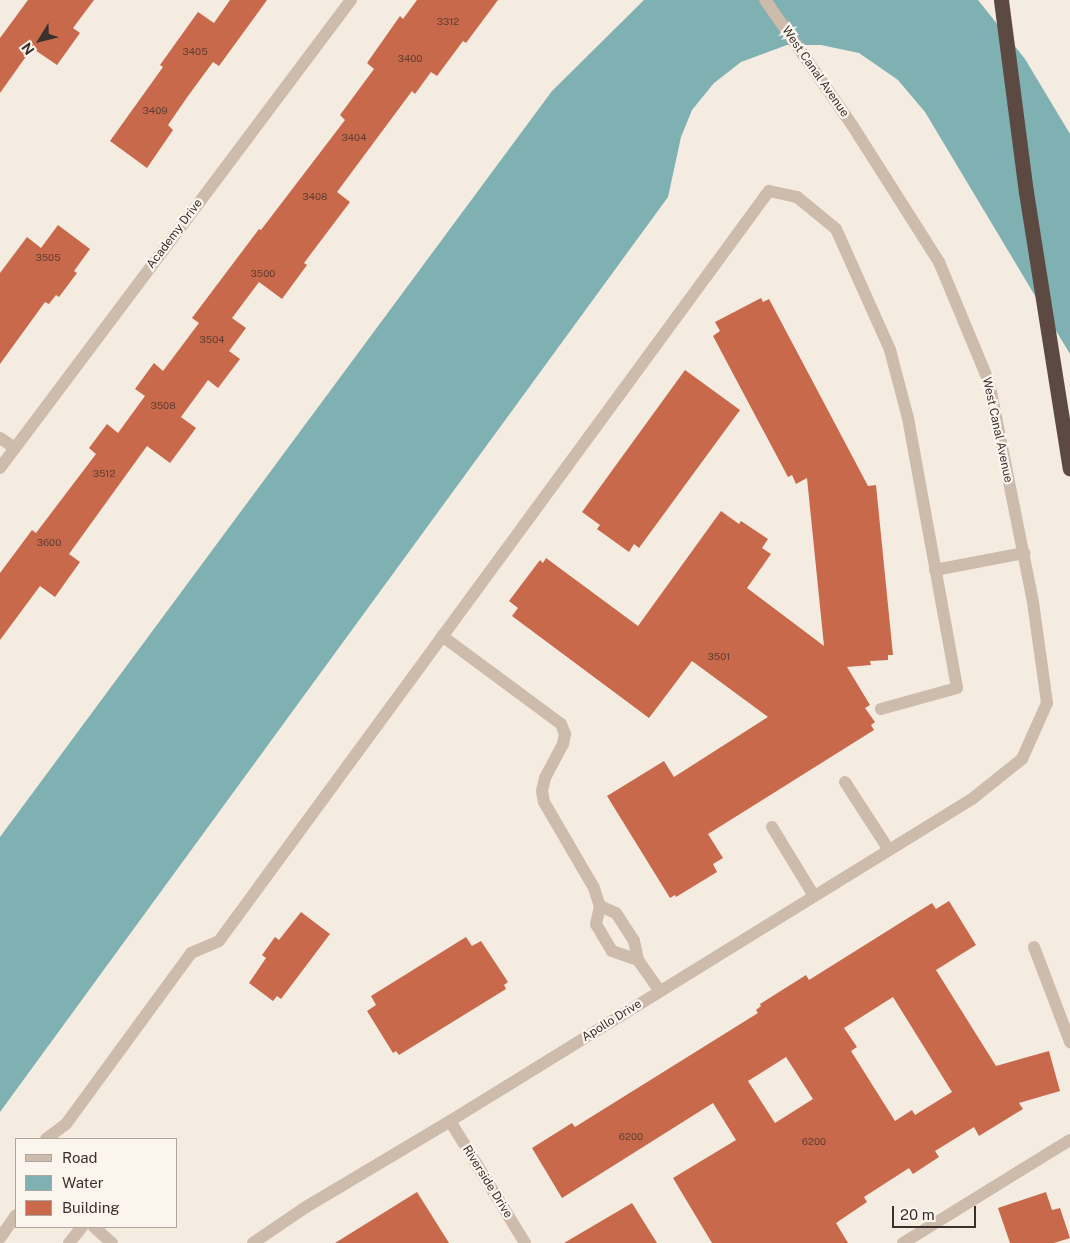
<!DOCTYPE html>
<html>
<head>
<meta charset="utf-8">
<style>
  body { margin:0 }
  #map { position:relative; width:1070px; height:1243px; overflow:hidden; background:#f4ebe1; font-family:"Public Sans",sans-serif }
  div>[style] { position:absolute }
  .water>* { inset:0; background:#7fb0b2 }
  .building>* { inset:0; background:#c8694b }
  .service>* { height:12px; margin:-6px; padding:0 6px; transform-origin:6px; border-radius:6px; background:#cdbbac }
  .minor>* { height:12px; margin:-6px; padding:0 6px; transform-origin:6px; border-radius:6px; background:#cdbbac }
  .motorway>* { height:15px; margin:-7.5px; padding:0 7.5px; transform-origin:7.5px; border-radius:7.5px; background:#5c4a42 }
  span { translate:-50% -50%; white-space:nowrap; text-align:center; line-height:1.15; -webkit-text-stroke:4.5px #fbf5ee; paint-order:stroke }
  .number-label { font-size:10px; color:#5e3e33 }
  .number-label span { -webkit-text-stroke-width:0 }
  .street-label { font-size:12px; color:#3b302b }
  .legend { position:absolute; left:15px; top:1138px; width:162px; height:90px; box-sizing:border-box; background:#fbf5ee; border:1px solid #aea6a0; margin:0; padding:6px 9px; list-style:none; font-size:15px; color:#3b302b }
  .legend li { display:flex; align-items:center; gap:10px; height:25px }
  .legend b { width:25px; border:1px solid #aea6a0 }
  .north { position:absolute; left:15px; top:15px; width:50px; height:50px; -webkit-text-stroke:4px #fbf5ee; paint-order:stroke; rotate:234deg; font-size:14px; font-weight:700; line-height:20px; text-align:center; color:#3b302b }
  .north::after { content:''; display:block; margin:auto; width:18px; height:22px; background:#3b302b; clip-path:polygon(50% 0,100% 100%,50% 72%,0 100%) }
  .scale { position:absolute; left:892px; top:1206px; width:84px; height:22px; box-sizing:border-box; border:2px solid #3b302b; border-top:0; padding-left:6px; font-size:15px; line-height:18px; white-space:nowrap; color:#3b302b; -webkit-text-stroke:4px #fbf5ee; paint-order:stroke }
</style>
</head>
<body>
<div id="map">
  <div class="water">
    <i style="clip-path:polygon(644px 0,978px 0,1025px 59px,1070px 134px,1070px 354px,925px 112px,898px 80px,859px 53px,821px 45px,787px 45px,741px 62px,714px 83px,692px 110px,681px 137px,668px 197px,0 1112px,0 837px,552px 91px)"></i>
  </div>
  <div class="building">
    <i style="clip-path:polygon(28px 0,94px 0,73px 28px,80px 33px,57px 65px,32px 48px,0 93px,0 38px)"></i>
    <i style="clip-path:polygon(230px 0,267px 0,219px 66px,213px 62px,188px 96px,168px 125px,173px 130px,147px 168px,110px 141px,163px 67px,160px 65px,198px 12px,214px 23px)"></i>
    <i style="clip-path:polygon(417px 0,498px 0,466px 43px,463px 41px,437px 76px,431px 72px,415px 94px,412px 91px,337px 192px,350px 202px,304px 263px,307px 265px,282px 299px,259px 282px,232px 318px,246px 328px,229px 351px,240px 359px,218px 388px,208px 380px,181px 417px,196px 428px,170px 463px,147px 446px,69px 554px,80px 562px,55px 597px,40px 586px,0 640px,0 573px,32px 530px,36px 533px,96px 454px,89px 448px,107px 424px,118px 433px,145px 396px,135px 389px,154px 363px,163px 371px,199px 323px,192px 318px,259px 229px,261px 230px,345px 120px,340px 115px,374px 69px,367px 63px,400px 16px,403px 19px)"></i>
    <i style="clip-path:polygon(58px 225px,90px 249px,74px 271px,77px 273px,59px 297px,56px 295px,49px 304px,45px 302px,0 364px,0 273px,27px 237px,41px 248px)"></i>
    <i style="clip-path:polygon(761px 298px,763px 302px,769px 299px,868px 486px,876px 485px,893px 655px,888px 655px,888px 660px,870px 661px,871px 665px,847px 667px,870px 705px,865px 708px,875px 722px,871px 725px,874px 730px,708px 834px,723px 858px,713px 864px,717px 872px,676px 897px,675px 895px,670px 898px,607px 796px,664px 761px,674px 777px,768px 717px,692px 661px,649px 718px,512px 616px,518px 608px,509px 601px,540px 560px,543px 563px,546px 558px,638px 626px,721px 511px,739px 524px,741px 521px,768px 539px,762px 548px,771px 554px,747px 588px,824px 646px,807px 478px,796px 484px,792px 475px,788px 477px,713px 336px,720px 331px,715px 322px)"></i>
    <i style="clip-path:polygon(685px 370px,740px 410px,639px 548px,634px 544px,629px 552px,597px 529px,600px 525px,582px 512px)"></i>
    <i style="clip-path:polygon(evenodd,949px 901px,976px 945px,936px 970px,996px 1066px,1049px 1051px,1060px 1091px,1019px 1103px,1023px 1109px,979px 1136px,974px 1127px,935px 1151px,939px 1157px,913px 1174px,909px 1168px,864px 1197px,867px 1202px,836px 1223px,848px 1243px,712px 1243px,673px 1178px,736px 1140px,713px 1103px,562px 1198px,532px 1148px,572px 1123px,575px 1127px,758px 1013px,756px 1010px,761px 1006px,760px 1004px,806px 975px,809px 980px,932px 903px,936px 909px,949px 901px,893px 997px,952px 1092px,915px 1115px,912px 1110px,895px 1121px,851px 1051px,857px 1047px,844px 1028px,893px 997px,949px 901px,786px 1057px,813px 1099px,775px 1123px,748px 1081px,786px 1057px)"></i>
    <i style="clip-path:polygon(301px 912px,330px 934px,281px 999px,277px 996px,273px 1001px,249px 983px,266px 958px,262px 955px,275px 937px,279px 940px)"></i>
    <i style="clip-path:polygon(466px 937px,472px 946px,481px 941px,508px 982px,504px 985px,506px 989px,399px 1055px,396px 1051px,393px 1053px,367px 1011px,376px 1005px,371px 996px)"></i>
    <i style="clip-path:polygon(417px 1192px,449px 1243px,335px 1243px)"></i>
    <i style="clip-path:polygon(1046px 1192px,1052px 1210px,1060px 1208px,1070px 1238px,1054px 1243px,1010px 1243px,998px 1208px)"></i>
    <i style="clip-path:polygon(632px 1203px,657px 1243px,564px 1243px)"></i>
  </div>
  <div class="service">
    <i style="left:442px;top:636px;width:148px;rotate:36.5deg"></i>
    <i style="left:561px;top:724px;width:11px;rotate:68deg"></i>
    <i style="left:565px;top:734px;width:10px;rotate:101deg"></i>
    <i style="left:563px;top:744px;width:38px;rotate:118deg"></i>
    <i style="left:545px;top:778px;width:13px;rotate:103deg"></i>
    <i style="left:542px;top:791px;width:11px;rotate:80deg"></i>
    <i style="left:544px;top:802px;width:99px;rotate:59.8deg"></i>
    <i style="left:594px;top:888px;width:19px;rotate:72deg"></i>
    <i style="left:845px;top:782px;width:81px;rotate:57.1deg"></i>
    <i style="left:772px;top:827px;width:81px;rotate:58.7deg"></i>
    <i style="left:638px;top:960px;width:28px;rotate:-161deg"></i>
    <i style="left:612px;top:951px;width:31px;rotate:-121deg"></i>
    <i style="left:596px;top:924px;width:18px;rotate:-77deg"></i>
    <i style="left:600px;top:906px;width:17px;rotate:24deg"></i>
    <i style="left:616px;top:913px;width:33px;rotate:57deg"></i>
    <i style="left:634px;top:941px;width:19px;rotate:78deg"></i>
    <i style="left:638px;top:960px;width:38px;rotate:55deg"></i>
    <i style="left:46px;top:1139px;width:25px;rotate:-37deg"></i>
    <i style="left:94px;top:1227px;width:24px;rotate:42deg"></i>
    <i style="left:0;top:1238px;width:28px;rotate:-55deg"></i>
    <i style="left:69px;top:1243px;width:21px;rotate:-51deg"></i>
    <i style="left:903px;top:1243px;width:196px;rotate:-31.7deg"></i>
  </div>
  <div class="minor">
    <i style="left:0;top:438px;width:18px;rotate:34deg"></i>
    <i style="left:0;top:468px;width:585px;rotate:-53.13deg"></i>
    <i style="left:935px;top:570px;width:91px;rotate:-10.8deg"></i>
    <i style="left:1034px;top:947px;width:102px;rotate:69.2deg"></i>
    <i style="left:450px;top:1121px;width:143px;rotate:58.4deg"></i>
    <i style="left:66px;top:1124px;width:212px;rotate:-53.8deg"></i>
    <i style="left:191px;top:953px;width:30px;rotate:-23deg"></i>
    <i style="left:219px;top:941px;width:930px;rotate:-53.75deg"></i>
    <i style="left:769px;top:191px;width:29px;rotate:12deg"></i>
    <i style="left:797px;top:197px;width:50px;rotate:39.4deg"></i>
    <i style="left:836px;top:229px;width:133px;rotate:65.9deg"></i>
    <i style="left:890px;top:350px;width:70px;rotate:75.2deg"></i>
    <i style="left:908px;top:418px;width:274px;rotate:79.7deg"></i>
    <i style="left:957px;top:688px;width:79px;rotate:164.6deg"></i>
    <i style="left:253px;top:1243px;width:64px;rotate:-34.2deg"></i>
    <i style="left:306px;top:1207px;width:168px;rotate:-30.8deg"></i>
    <i style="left:450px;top:1121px;width:613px;rotate:-31.67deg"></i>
    <i style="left:972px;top:799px;width:64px;rotate:-38.7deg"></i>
    <i style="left:1022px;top:759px;width:61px;rotate:-65.9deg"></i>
    <i style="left:1047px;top:703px;width:102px;rotate:-97.9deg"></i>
    <i style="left:1033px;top:602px;width:224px;rotate:-101.3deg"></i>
    <i style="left:989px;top:382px;width:130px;rotate:-112.6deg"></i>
    <i style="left:939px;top:262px;width:162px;rotate:-122.4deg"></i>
    <i style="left:852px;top:125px;width:152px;rotate:-124.8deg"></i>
  </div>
  <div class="motorway">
    <i style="left:1001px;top:0;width:194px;rotate:82.6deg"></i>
    <i style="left:1026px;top:192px;width:280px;rotate:81deg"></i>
  </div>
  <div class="number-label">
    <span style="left:448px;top:22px">3312</span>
    <span style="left:195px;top:52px">3405</span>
    <span style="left:410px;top:59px">3400</span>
    <span style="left:155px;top:111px">3409</span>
    <span style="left:354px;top:138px">3404</span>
    <span style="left:315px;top:197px">3408</span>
    <span style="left:48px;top:258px">3505</span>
    <span style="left:263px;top:274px">3500</span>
    <span style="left:212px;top:340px">3504</span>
    <span style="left:163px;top:406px">3508</span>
    <span style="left:104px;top:474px">3512</span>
    <span style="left:49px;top:543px">3600</span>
    <span style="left:719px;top:657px">3501</span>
    <span style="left:631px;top:1137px">6200</span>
    <span style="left:814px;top:1142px">6200</span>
  </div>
  <div class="street-label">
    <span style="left:815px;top:72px;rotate:55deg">West Canal Avenue</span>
    <span style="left:175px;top:234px;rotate:-53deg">Academy Drive</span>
    <span style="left:997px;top:430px;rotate:78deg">West Canal Avenue</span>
    <span style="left:612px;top:1021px;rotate:-32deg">Apollo Drive</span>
    <span style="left:487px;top:1182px;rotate:58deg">Riverside Drive</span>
  </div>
  <ul class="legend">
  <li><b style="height:6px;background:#cdbbac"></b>Road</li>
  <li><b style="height:14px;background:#7fb0b2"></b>Water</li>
  <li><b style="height:14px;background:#c8694b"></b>Building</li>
  </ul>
  <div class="north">N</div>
  <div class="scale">20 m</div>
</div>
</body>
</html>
